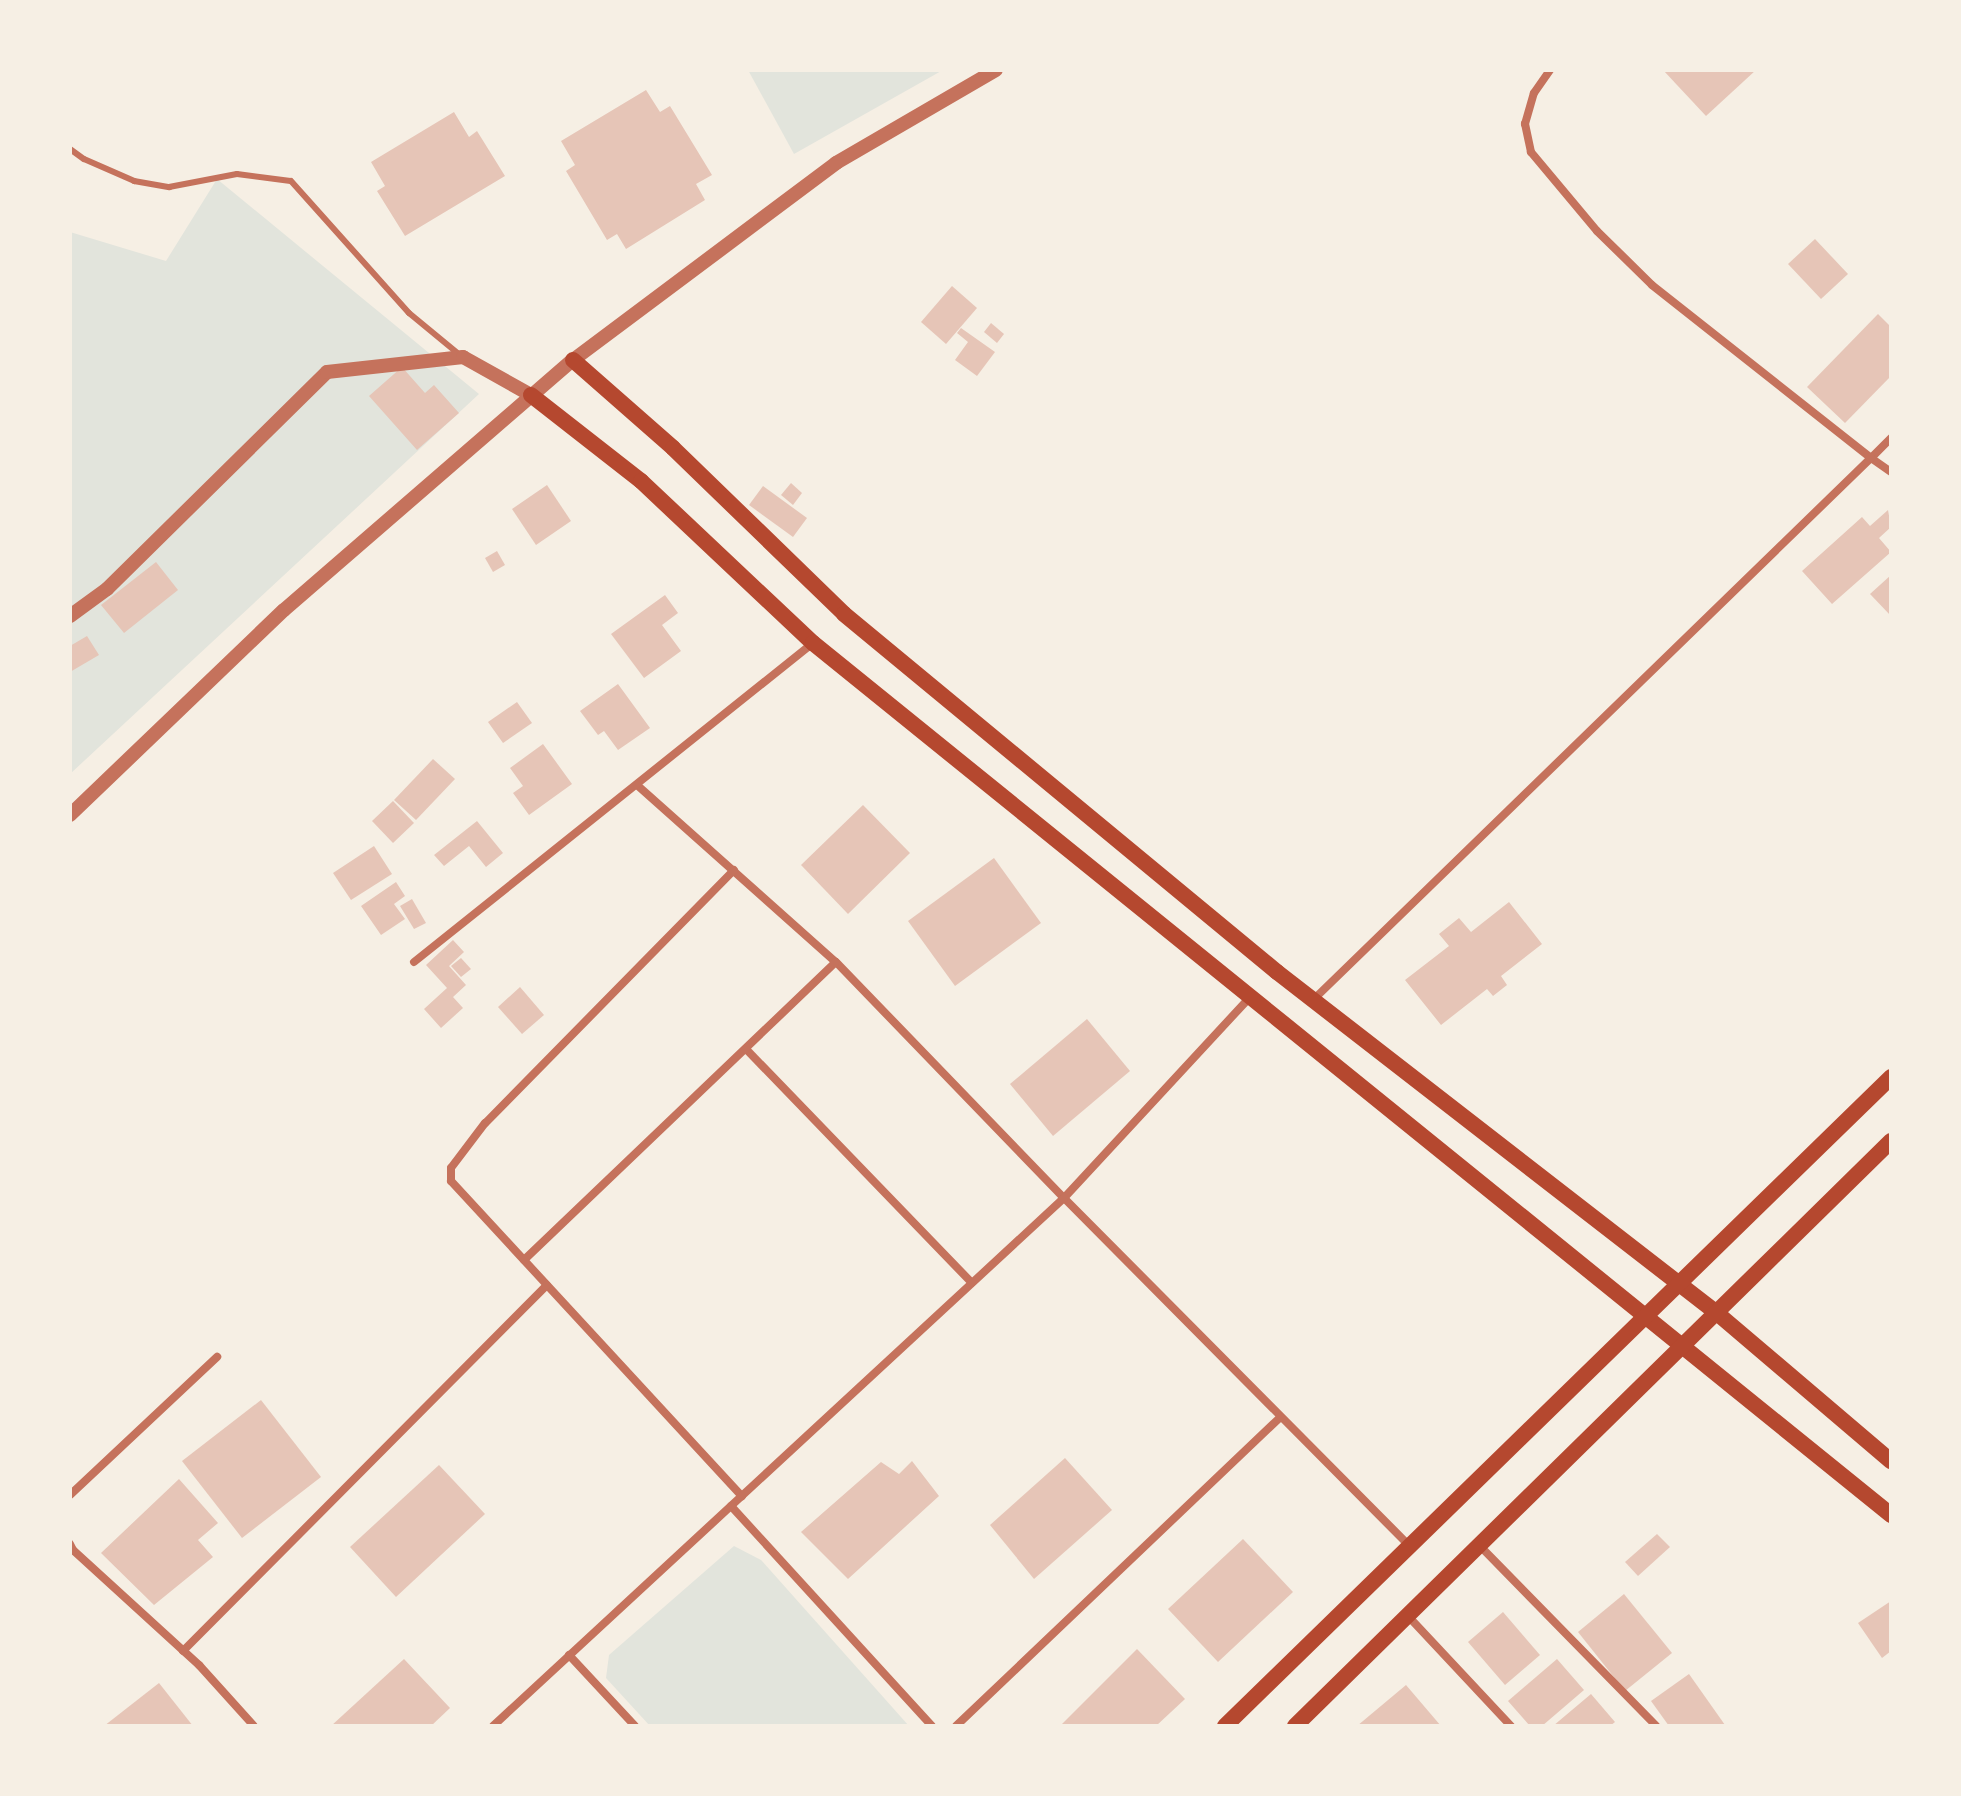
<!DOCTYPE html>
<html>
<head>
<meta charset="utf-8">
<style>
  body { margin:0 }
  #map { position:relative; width:1961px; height:1796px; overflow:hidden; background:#f6efe4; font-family:"Sofia Sans Condensed",sans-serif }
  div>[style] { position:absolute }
  .green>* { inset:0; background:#e2e4dc }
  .building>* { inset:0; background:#e6c5b7 }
  .service>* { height:6px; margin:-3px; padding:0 3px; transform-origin:3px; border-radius:3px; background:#c5725c }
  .minor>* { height:8px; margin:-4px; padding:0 4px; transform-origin:4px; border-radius:4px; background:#c5725c }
  .tertiary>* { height:14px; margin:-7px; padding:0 7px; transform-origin:7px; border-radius:7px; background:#c5725c }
  .secondary>* { height:16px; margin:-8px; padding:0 8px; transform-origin:8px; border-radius:8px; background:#b5482f }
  span { translate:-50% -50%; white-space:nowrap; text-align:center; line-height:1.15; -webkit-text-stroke:6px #f6efe4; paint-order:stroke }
  .frame { position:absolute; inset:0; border:72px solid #f6efe4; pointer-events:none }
</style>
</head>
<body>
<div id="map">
  <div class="green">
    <i style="clip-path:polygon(748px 70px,943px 70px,794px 154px)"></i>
    <i style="clip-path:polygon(217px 179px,479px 394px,70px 774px,70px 232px,166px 261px)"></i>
    <i style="clip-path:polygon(734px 1546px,761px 1560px,909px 1726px,650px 1726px,606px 1678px,609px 1655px)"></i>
  </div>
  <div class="building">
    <i style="clip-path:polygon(1663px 70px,1756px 70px,1706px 116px)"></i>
    <i style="clip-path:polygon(646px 90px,660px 112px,670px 106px,712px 175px,696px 184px,705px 200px,626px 249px,617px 234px,607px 240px,566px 171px,575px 165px,561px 141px)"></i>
    <i style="clip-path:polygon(454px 112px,469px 137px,477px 131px,505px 176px,405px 236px,377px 191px,385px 186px,371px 162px)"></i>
    <i style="clip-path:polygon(1815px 239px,1848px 274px,1821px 299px,1788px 264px)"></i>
    <i style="clip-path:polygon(952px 286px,977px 308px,946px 344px,921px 322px)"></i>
    <i style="clip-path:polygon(1878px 314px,1891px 327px,1891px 376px,1845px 423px,1807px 387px)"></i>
    <i style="clip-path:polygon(991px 323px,1004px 334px,997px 343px,984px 332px)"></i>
    <i style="clip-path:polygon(961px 328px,995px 352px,977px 376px,955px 360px,968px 342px,957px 333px)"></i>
    <i style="clip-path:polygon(402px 367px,425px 393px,434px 385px,459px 413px,417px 450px,369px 396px)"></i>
    <i style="clip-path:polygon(791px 483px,802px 493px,793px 505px,781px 495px)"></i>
    <i style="clip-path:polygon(547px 485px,571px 521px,536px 545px,512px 509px)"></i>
    <i style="clip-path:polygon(763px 486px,807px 518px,793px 537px,749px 505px)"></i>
    <i style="clip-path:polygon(1888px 510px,1891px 527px,1879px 538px,1891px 552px,1832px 604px,1802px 571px,1862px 517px,1870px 526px)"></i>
    <i style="clip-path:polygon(497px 551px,505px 565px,493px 572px,485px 558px)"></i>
    <i style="clip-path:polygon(156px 562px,178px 590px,124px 633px,101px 605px)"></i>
    <i style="clip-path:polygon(1891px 575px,1891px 616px,1870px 594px)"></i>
    <i style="clip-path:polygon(665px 595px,678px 613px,662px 625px,681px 651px,644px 678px,611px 634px)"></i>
    <i style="clip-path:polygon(87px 636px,99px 655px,70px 672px,70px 646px)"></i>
    <i style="clip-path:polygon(618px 684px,650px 728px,618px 750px,604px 731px,598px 735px,580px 711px)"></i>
    <i style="clip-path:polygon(517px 702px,532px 723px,503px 743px,488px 722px)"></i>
    <i style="clip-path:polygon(543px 744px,572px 784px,529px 815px,513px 793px,523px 786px,510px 768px)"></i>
    <i style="clip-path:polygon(433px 759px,455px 779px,416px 820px,394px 800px)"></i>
    <i style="clip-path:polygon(393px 801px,414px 823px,393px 843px,372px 821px)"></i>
    <i style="clip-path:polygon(863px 805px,910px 853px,848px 914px,801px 865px)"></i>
    <i style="clip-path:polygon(477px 821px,503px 853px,486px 867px,469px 846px,444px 866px,434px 855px)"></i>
    <i style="clip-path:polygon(374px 846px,392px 874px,351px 900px,333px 873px)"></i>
    <i style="clip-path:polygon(994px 858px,1041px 923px,955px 986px,908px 921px)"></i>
    <i style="clip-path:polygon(396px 882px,405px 896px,394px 904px,405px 919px,381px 935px,361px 906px)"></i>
    <i style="clip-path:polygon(412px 899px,426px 923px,414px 929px,400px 906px)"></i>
    <i style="clip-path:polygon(1509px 902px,1542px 944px,1501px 976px,1507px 985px,1493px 996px,1487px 989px,1441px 1025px,1405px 980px,1449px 946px,1439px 934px,1459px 918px,1471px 932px)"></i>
    <i style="clip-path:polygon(453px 940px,464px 952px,449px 966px,466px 985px,453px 997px,463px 1008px,441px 1028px,424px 1009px,447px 988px,426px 965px)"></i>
    <i style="clip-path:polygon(461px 958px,471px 969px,461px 977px,451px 966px)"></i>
    <i style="clip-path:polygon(520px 987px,544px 1015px,522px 1034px,498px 1007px)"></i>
    <i style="clip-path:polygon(1087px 1019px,1130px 1071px,1053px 1136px,1010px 1084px)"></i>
    <i style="clip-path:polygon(261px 1400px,321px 1477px,242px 1538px,182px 1461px)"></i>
    <i style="clip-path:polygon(1065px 1458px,1112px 1510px,1034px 1579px,990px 1525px)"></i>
    <i style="clip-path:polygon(912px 1461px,939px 1496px,848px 1579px,801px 1532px,881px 1462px,899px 1474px)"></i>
    <i style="clip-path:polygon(439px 1465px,485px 1514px,396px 1597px,350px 1547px)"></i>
    <i style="clip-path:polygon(179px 1479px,218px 1523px,198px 1540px,213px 1557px,154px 1605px,101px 1553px)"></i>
    <i style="clip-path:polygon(1657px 1534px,1670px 1547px,1638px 1576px,1625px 1562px)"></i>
    <i style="clip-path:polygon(1243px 1539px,1293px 1592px,1218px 1662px,1168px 1609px)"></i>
    <i style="clip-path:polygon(1624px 1594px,1672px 1653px,1625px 1691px,1578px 1632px)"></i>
    <i style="clip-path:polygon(1891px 1601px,1891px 1651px,1882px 1658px,1858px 1623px)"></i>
    <i style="clip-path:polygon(1503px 1612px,1540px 1655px,1505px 1685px,1468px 1642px)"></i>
    <i style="clip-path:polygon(1137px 1649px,1185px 1699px,1156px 1726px,1060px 1726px)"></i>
    <i style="clip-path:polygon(404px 1659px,450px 1708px,431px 1726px,331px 1726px)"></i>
    <i style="clip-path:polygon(1557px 1659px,1584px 1690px,1542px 1726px,1530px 1726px,1508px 1701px)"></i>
    <i style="clip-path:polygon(1689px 1674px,1725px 1725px,1723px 1726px,1669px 1726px,1651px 1701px)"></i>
    <i style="clip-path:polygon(159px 1683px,193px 1726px,104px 1726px)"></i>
    <i style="clip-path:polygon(1406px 1685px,1441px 1726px,1357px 1726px)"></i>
    <i style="clip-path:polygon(1591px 1694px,1615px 1722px,1610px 1726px,1553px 1726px)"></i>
  </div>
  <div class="service">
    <i style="left:70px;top:149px;width:17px;rotate:36deg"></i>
    <i style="left:84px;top:159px;width:55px;rotate:23.7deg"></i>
    <i style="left:134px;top:181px;width:36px;rotate:10deg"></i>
    <i style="left:169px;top:187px;width:69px;rotate:-10.8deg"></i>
    <i style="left:237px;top:174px;width:54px;rotate:7.4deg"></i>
    <i style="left:291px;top:181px;width:177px;rotate:48.2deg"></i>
    <i style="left:409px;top:313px;width:66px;rotate:39.5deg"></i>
  </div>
  <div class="minor">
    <i style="left:1891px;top:438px;width:28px;rotate:135deg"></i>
    <i style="left:1871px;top:458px;width:24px;rotate:35deg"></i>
    <i style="left:637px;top:785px;width:266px;rotate:41.7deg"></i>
    <i style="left:836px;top:962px;width:328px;rotate:46deg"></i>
    <i style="left:1064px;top:1198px;width:489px;rotate:45.2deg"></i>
    <i style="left:734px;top:870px;width:355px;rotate:134.5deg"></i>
    <i style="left:485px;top:1123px;width:56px;rotate:127.1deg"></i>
    <i style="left:451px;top:1168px;width:13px;rotate:90deg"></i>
    <i style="left:451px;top:1181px;width:429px;rotate:47.3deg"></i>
    <i style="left:414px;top:962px;width:511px;rotate:-38.64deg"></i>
    <i style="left:1313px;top:1000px;width:778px;rotate:-44.17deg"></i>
    <i style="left:1871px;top:458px;width:279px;rotate:-141.7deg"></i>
    <i style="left:1652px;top:285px;width:77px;rotate:-135.5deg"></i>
    <i style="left:1597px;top:231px;width:103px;rotate:-129.9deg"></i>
    <i style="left:1531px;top:152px;width:29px;rotate:-102deg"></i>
    <i style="left:1525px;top:124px;width:32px;rotate:-74deg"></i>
    <i style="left:1534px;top:93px;width:28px;rotate:-55deg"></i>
    <i style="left:746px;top:1049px;width:325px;rotate:46deg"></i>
    <i style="left:524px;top:1260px;width:431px;rotate:-43.7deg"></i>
    <i style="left:70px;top:1495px;width:202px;rotate:-43.2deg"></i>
    <i style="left:731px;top:1506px;width:298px;rotate:47.6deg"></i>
    <i style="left:70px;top:1544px;width:7px;rotate:63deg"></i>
    <i style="left:73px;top:1550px;width:171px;rotate:42.4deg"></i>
    <i style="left:199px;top:1665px;width:82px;rotate:48deg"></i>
    <i style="left:1480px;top:1546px;width:252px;rotate:45.6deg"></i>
    <i style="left:1408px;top:1616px;width:151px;rotate:46.9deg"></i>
    <i style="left:183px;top:1651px;width:516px;rotate:-45.16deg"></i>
    <i style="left:569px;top:1655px;width:97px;rotate:47.1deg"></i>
    <i style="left:493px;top:1726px;width:778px;rotate:-42.76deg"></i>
    <i style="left:1064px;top:1198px;width:272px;rotate:-47.2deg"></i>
    <i style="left:956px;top:1726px;width:448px;rotate:-43.6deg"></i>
  </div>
  <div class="tertiary">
    <i style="left:70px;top:616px;width:46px;rotate:-36.1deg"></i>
    <i style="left:107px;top:589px;width:309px;rotate:-44.6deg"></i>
    <i style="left:327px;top:372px;width:137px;rotate:-6.3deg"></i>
    <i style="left:463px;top:357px;width:78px;rotate:29.2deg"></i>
    <i style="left:70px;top:815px;width:296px;rotate:-43.8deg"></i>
    <i style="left:284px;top:610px;width:382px;rotate:-40.9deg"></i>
    <i style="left:573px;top:360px;width:329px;rotate:-36.8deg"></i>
    <i style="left:836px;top:163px;width:185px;rotate:-30.2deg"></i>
  </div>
  <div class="secondary">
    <i style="left:573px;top:360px;width:133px;rotate:41.3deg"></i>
    <i style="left:673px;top:448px;width:238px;rotate:44.1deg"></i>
    <i style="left:844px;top:614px;width:562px;rotate:39.58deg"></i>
    <i style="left:1277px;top:972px;width:558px;rotate:37.79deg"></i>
    <i style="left:1718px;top:1314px;width:227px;rotate:40.4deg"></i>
    <i style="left:531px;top:395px;width:140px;rotate:38deg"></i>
    <i style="left:641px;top:481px;width:236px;rotate:43.3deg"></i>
    <i style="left:813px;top:643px;width:1387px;rotate:38.97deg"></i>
    <i style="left:1225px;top:1726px;width:930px;rotate:-44.26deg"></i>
    <i style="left:1295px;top:1726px;width:835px;rotate:-44.47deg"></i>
  </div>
  <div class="frame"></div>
</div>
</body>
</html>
